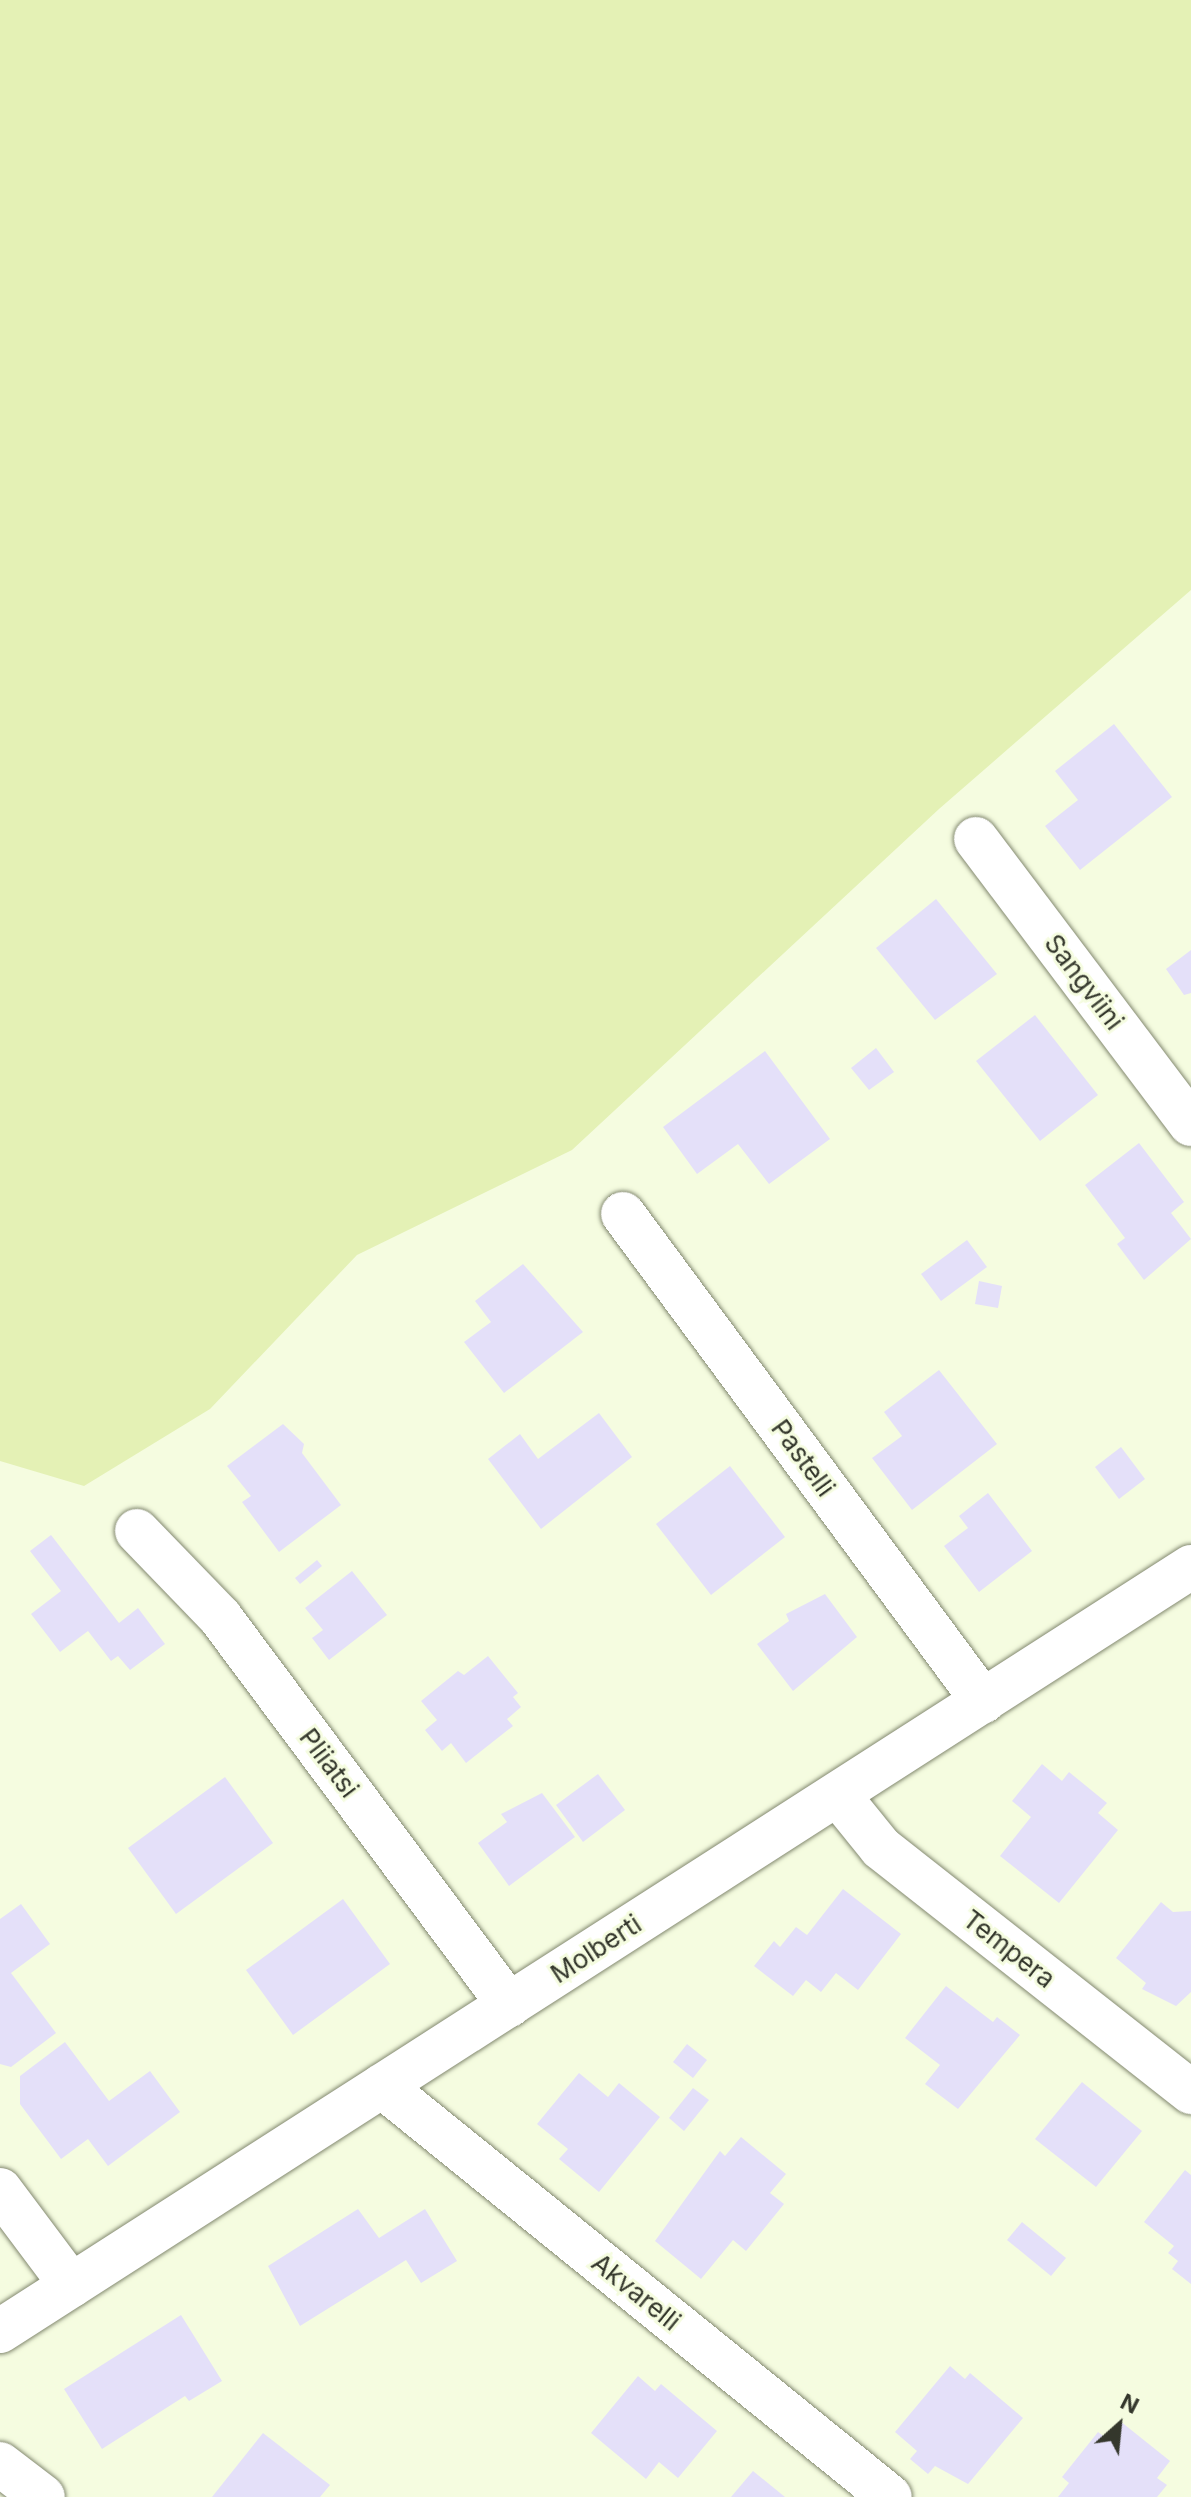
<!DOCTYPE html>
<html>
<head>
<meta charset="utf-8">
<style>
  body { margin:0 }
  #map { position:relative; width:1191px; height:2497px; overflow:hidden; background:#f5fce0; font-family:Inter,sans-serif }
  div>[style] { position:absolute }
  .green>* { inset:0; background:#e4f1b5 }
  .building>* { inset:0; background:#e4e0f9 }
  .roads { filter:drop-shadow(0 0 2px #838970) drop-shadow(0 0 2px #838970) }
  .minor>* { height:44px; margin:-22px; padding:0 22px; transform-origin:22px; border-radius:22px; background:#fff }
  span { translate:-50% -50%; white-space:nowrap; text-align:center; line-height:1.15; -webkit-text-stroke:6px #f5fce0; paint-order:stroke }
  .street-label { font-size:26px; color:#34372c }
  .north { position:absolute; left:1079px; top:2385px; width:80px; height:80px; -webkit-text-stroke:6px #f5fce0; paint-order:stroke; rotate:27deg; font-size:22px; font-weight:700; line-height:32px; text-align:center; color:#34372c }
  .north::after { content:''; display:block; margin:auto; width:28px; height:36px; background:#34372c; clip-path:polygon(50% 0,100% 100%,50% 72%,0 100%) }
</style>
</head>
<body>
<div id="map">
  <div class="green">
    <i style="clip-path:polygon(0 0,1191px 0,1191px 590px,939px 809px,572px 1150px,357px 1255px,210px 1409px,84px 1486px,0 1461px)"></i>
  </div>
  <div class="building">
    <i style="clip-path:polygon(1114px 724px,1172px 797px,1080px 870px,1045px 826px,1078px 800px,1055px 771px)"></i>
    <i style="clip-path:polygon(936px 899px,997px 974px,935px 1020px,876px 948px)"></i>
    <i style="clip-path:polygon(1191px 950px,1191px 993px,1184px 995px,1166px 969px)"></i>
    <i style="clip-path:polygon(1035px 1015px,1098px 1095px,1040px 1141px,976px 1061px)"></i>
    <i style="clip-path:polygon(876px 1048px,894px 1072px,869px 1090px,851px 1068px)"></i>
    <i style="clip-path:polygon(765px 1051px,830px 1139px,769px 1184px,738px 1144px,697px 1174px,663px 1127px)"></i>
    <i style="clip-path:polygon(1139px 1143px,1184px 1202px,1171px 1213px,1191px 1239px,1144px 1280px,1117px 1244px,1125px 1238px,1085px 1185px)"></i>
    <i style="clip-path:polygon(967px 1240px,987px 1267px,941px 1301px,921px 1274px)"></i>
    <i style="clip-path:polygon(523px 1264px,583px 1332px,504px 1393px,464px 1342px,491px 1322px,475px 1301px)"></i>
    <i style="clip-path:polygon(979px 1281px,1002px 1286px,998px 1308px,975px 1304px)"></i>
    <i style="clip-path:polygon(939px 1370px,997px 1444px,912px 1510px,872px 1458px,902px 1436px,884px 1412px)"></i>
    <i style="clip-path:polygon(599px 1413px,632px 1457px,541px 1529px,488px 1459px,520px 1434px,538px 1459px)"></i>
    <i style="clip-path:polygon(283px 1424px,304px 1444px,302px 1453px,341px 1505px,279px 1552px,242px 1502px,251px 1496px,227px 1466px)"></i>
    <i style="clip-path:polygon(1121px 1447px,1145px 1479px,1119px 1499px,1095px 1467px)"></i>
    <i style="clip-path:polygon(730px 1466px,785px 1537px,711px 1595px,656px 1524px)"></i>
    <i style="clip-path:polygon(988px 1493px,1032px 1551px,979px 1592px,944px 1546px,968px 1528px,959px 1516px)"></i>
    <i style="clip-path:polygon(51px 1535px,119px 1623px,138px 1608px,165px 1644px,130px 1670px,118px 1656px,111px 1661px,88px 1631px,60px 1652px,31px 1614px,61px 1591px,30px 1551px)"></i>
    <i style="clip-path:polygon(317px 1560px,322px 1566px,300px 1584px,295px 1578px)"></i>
    <i style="clip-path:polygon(352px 1571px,387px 1615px,329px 1660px,312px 1638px,323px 1630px,305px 1608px)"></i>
    <i style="clip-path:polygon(825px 1594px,857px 1637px,793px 1691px,757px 1644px,789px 1621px,786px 1614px)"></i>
    <i style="clip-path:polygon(488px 1656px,518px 1693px,513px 1697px,521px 1707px,507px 1719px,513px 1726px,466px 1763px,451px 1743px,442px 1751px,425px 1730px,437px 1720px,421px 1701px,458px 1671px,464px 1675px)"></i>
    <i style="clip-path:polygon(1042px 1764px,1062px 1781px,1069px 1772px,1107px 1803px,1098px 1813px,1118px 1830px,1059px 1903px,1000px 1856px,1031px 1817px,1012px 1801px)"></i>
    <i style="clip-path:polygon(598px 1774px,625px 1810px,583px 1842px,556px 1805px)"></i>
    <i style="clip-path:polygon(225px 1777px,273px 1843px,176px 1914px,128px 1848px)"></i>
    <i style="clip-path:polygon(542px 1793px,575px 1837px,509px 1886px,478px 1843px,507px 1822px,501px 1814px)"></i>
    <i style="clip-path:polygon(843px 1889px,901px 1934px,858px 1990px,836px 1973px,821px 1992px,806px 1980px,793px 1996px,754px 1966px,774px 1941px,780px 1947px,796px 1927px,807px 1935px)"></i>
    <i style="clip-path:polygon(343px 1899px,390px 1964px,293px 2035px,246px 1970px)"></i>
    <i style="clip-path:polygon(1161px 1902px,1173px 1912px,1191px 1911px,1191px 1992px,1176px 2006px,1142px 1989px,1146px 1983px,1116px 1958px)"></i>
    <i style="clip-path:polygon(21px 1904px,50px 1944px,11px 1973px,56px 2033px,11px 2067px,0 2064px,0 1919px)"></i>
    <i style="clip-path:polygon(946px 1986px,993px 2022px,997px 2017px,1020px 2035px,958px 2109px,925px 2084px,940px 2065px,905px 2038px)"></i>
    <i style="clip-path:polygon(65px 2042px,109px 2101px,150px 2071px,180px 2112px,108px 2166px,88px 2139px,61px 2159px,20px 2104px,20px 2076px)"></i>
    <i style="clip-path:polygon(687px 2044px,707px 2060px,693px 2078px,673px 2062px)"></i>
    <i style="clip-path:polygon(579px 2073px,608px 2097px,619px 2083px,660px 2117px,599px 2192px,559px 2159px,568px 2149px,537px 2124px)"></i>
    <i style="clip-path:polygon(1082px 2082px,1142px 2131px,1096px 2187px,1035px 2139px)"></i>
    <i style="clip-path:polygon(693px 2088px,709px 2100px,684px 2131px,669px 2118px)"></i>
    <i style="clip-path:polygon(741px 2137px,786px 2174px,770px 2193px,784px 2204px,746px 2251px,733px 2240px,701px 2279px,655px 2241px,720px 2151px,725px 2156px)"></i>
    <i style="clip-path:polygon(1185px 2170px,1191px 2175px,1191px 2284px,1172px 2269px,1178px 2261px,1168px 2253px,1174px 2246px,1144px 2222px)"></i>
    <i style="clip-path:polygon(358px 2209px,379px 2238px,425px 2209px,457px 2261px,421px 2283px,406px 2260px,300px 2326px,268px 2266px)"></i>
    <i style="clip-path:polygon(1022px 2222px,1066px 2258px,1051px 2276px,1007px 2240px)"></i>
    <i style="clip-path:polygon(181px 2315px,222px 2381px,189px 2401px,185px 2396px,102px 2449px,64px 2389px)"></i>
    <i style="clip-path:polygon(950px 2366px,965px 2379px,970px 2373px,1023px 2418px,968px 2484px,935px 2466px,928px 2474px,910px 2459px,917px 2451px,895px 2432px)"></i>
    <i style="clip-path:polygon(638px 2376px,655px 2391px,661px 2384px,717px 2431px,678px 2478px,659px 2462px,646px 2479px,591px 2433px)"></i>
    <i style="clip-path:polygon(1120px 2421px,1170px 2461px,1157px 2478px,1167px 2485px,1157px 2497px,1058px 2497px,1069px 2483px,1062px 2477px,1098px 2432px,1106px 2438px)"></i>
    <i style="clip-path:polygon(263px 2433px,330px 2485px,320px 2497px,212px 2497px)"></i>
    <i style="clip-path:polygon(753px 2471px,785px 2497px,731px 2497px)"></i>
  </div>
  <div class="roads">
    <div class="minor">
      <i style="left:976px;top:839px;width:357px;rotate:53deg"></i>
      <i style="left:623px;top:1214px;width:606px;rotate:53.53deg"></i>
      <i style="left:137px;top:1531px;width:120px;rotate:46deg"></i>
      <i style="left:220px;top:1617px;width:484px;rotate:53.3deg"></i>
      <i style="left:838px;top:1795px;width:68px;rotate:50.9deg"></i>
      <i style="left:881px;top:1848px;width:395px;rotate:38.2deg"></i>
      <i style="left:382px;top:2086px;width:653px;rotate:38.97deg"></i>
      <i style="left:0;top:2190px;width:119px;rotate:53.2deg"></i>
      <i style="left:0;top:2331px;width:1415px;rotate:-32.68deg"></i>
      <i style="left:0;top:2464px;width:54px;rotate:37.5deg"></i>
    </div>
  </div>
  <div class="street-label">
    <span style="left:1084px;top:982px;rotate:53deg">Sangviini</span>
    <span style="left:803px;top:1458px;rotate:54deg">Pastelli</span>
    <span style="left:329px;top:1763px;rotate:53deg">Pliiatsi</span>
    <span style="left:596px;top:1949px;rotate:-33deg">Molberti</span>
    <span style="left:1009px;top:1949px;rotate:38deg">Tempera</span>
    <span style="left:636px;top:2292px;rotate:39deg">Akvarelli</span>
  </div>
  <div class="north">N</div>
</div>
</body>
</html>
